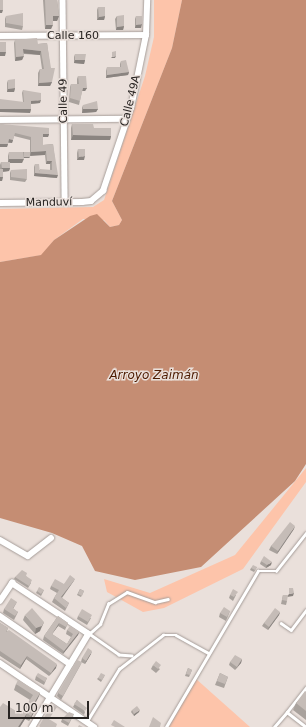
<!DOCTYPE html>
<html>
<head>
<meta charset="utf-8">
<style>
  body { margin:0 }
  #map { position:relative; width:306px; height:727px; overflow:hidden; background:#eae0db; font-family:"DejaVu Sans",sans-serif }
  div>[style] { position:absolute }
  .green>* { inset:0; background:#fdc4aa }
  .water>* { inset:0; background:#c58d73 }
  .roads { filter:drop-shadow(0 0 1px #a69d99) drop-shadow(0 0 1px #a69d99) }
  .service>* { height:2.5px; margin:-1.25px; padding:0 1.25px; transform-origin:1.25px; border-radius:1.25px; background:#fff }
  .minor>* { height:5.5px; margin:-2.75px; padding:0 2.75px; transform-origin:2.75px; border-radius:2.75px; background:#fff }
  .wall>* { inset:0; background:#a9a29d }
  .shaded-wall>* { inset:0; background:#8a8480 }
  .building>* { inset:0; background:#c5bcb7 }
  span { translate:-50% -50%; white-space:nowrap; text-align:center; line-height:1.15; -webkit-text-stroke:3px #eae0db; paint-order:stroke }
  .street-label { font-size:11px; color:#282422 }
  .water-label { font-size:12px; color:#4d1a00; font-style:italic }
  .scale { position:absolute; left:8px; top:701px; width:81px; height:18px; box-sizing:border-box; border:2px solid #282422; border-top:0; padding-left:5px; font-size:12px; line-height:14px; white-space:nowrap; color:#282422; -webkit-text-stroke:3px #eae0db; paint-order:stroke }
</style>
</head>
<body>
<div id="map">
  <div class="green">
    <i style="clip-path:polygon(154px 0,182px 0,172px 48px,112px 201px,122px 220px,119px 225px,110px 227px,104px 220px,83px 219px,54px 240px,42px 255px,0 262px,0 209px,93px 207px,104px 200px,145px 76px,154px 37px)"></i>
    <i style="clip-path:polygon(306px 468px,306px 482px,243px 569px,164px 608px,143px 612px,107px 592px,104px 579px,150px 593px,235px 555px)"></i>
    <i style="clip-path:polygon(195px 678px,250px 727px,169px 727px)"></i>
  </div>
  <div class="water">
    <i style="clip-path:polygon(182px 0,306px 0,306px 464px,295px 481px,201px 567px,135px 580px,95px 571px,82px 546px,52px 533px,0 518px,0 262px,41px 255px,54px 240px,90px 216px,97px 214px,110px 227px,119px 225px,122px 220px,112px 201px,172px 48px)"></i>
  </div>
  <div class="roads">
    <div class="service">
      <i style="left:281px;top:623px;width:12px;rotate:35deg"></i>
      <i style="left:291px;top:630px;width:25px;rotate:-53deg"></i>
      <i style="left:132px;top:656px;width:13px;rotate:-176deg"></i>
      <i style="left:119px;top:655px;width:37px;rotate:-145deg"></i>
      <i style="left:89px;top:634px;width:15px;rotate:-42deg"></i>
      <i style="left:100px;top:624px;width:22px;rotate:-68deg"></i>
      <i style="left:108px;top:604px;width:22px;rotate:-32deg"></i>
      <i style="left:127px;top:592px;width:30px;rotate:20deg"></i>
      <i style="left:155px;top:602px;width:13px;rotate:-13deg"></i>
      <i style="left:287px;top:712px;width:31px;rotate:-52deg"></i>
      <i style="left:87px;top:721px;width:61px;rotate:-58.4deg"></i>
      <i style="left:119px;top:669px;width:56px;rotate:-37.7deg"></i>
      <i style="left:163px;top:635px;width:13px"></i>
      <i style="left:176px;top:635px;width:37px;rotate:29deg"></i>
      <i style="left:166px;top:727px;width:181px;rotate:-59.5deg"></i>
      <i style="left:258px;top:571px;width:18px"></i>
      <i style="left:276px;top:571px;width:48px;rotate:-51.7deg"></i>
      <i style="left:274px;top:727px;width:20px;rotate:-49deg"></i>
      <i style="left:287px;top:712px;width:24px;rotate:38deg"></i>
    </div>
    <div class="minor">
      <i style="left:63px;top:0;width:202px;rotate:89.4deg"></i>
      <i style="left:0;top:36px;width:146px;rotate:-0.4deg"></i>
      <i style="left:0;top:120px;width:127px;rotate:-0.5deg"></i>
      <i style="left:0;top:203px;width:82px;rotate:-0.7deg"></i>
      <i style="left:82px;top:202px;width:9px;rotate:-6deg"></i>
      <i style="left:91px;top:201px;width:16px;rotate:-40deg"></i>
      <i style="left:103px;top:191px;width:88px;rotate:-71.4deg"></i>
      <i style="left:131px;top:108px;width:75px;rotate:-78.4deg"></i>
      <i style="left:146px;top:35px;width:35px;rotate:-88deg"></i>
      <i style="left:0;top:540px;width:32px;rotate:30deg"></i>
      <i style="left:28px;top:556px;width:29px;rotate:-38deg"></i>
      <i style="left:0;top:601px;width:22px;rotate:-56deg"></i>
      <i style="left:12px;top:583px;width:92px;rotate:33.5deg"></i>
      <i style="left:89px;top:634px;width:109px;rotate:121.1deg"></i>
      <i style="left:0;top:616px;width:85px;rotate:34.4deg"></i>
      <i style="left:0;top:663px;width:114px;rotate:34.2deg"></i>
    </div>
  </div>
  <div class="wall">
    <i style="clip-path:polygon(43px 0,57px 0,59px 16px,57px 21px,53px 21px,51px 29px,45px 29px)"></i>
    <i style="clip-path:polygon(98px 7px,105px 16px,104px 20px,97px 20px,97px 10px)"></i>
    <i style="clip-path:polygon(6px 16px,23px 26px,22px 30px,5px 27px,5px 19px)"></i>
    <i style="clip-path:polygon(117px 16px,124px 26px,123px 30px,116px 30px,115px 19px)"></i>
    <i style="clip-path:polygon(136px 16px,141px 28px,135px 28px,135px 19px)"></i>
    <i style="clip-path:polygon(15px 40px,38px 44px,47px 43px,52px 82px,50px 86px,38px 86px,38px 73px,40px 69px,42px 69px,40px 55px,24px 54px,22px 60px,15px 61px,14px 43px)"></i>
    <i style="clip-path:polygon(75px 54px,85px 60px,84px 64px,74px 63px,74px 57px)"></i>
    <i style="clip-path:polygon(121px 61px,129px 72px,128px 75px,106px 78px,106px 71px,107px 67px,120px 67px,120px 64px)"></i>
    <i style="clip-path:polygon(78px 76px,87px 88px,85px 91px,82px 91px,79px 105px,69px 102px,70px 87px,71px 84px,77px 84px,77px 79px)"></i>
    <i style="clip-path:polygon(8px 80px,15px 88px,14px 92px,7px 92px,7px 83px)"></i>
    <i style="clip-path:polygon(23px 90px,40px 103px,31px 104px,31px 109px,30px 113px,23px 102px,22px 93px)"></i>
    <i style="clip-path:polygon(83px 105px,98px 109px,96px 112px,82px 113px,82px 108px)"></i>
    <i style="clip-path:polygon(0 124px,49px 134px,48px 137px,43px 137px,43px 145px,53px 144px,57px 178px,34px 176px,34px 167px,35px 164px,39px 170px,50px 170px,50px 164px,46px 164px,45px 155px,30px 155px,29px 158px,23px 158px,22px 163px,10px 163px,10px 168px,9px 171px,3px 172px,2px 181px,0 181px,0 165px,1px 162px,8px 162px,8px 156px,9px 152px,30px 152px,30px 140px,14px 136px,12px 143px,8px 143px,7px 147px,0 147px)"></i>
    <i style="clip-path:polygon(72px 124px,94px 128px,111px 136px,110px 140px,71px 140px,71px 128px)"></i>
    <i style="clip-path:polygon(78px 149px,84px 160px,77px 160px,77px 153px)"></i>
    <i style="clip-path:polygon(11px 170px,27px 179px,25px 182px,10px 180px,10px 173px)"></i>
    <i style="clip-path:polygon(294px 529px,277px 554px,269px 550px,271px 546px)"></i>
    <i style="clip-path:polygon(261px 561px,271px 565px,266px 568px,260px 564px)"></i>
    <i style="clip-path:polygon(257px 567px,254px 572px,250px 570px,251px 568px)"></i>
    <i style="clip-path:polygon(26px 576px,31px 583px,28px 588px,14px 579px,15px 577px)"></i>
    <i style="clip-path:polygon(75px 579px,73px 582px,62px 598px,69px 603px,65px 611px,52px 602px,54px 598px,57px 593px,50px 589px,51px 586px,64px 584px)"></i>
    <i style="clip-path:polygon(80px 589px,84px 591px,81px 597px,77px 595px)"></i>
    <i style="clip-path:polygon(44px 590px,41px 596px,36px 593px,37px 591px)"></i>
    <i style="clip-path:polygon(230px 595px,236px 595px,233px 601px,229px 598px)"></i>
    <i style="clip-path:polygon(283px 595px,287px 601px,286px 605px,281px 604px)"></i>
    <i style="clip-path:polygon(17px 602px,13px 609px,18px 612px,14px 620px,3px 613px,4px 609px)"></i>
    <i style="clip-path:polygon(230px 611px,226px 621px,219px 617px,220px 613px)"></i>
    <i style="clip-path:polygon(280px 612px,279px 615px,268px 630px,262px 626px,264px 623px)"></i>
    <i style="clip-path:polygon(25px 615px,40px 631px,35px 634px,23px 620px)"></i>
    <i style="clip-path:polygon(58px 616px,68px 623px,65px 630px,58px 626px,52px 634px,67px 644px,71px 637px,66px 634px,67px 630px,79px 632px,78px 635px,63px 654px,43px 640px,44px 636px)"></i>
    <i style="clip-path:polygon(78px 616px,91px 618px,87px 625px,77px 619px)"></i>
    <i style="clip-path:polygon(0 623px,8px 628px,7px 631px,56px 668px,49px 676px,26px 659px,20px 669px,0 656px)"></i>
    <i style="clip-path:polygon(91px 654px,85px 664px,81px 662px,82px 658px)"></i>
    <i style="clip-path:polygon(242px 659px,241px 663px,235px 670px,229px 665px,230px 662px)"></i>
    <i style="clip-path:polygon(82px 662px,80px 666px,61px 700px,57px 696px,58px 693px)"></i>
    <i style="clip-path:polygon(153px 665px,160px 669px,156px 673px,151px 669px)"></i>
    <i style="clip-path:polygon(188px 668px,192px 670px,189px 677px,185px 676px)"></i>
    <i style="clip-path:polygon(220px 673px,228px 677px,224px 688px,215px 685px)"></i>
    <i style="clip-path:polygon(105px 675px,101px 682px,97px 679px,98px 678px)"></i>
    <i style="clip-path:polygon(36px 676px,47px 678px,44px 685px,35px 680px)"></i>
    <i style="clip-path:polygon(16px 684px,40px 693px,38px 698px,35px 704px,37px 705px,35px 711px,29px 721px,25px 719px,20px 727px,0 727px,21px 714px,30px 700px,14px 690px)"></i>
    <i style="clip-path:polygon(306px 692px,306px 720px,293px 710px,296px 703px)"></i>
    <i style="clip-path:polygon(77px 700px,85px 712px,84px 715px,73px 707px)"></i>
    <i style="clip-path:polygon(132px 710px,139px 712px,134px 716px,131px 712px)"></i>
    <i style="clip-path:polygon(74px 714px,68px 726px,61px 722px,62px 719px)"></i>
  </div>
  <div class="shaded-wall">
    <i style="clip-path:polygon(0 10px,3px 10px,2px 13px,0 13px)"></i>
    <i style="clip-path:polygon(53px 16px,59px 16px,57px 21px,51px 21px)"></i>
    <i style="clip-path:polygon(105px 16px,104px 20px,97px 20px,99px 17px)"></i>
    <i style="clip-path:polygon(142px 24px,141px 28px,135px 28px,136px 25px)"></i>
    <i style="clip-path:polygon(46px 25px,53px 25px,51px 29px,45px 29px)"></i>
    <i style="clip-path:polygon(124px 26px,123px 30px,116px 30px,117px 27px)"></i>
    <i style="clip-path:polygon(23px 49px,41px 51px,40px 55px,22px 53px)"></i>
    <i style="clip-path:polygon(0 52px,6px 52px,5px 56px,0 56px)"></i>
    <i style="clip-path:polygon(24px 56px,22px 60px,15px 61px,16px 57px)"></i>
    <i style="clip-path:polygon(116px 56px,115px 58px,111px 58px,112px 57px)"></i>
    <i style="clip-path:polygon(75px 60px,85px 60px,84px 64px,74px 63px)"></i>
    <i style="clip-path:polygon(129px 72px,128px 75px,106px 78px,107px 75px)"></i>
    <i style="clip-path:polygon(52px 82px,50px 86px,38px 86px,39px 83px)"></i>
    <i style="clip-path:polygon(15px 88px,14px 92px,7px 92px,8px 89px)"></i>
    <i style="clip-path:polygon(83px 88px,87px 88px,85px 91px,82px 91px)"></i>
    <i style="clip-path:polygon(41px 100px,40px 103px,29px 104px,31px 101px)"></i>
    <i style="clip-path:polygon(0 109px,31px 109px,30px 113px,0 112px)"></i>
    <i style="clip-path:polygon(83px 109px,98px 109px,96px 112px,82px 113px)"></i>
    <i style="clip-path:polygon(43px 134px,49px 134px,48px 137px,42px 137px)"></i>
    <i style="clip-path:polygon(73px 135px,111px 136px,110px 140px,71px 140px)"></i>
    <i style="clip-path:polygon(9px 139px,13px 140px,12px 143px,8px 142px)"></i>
    <i style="clip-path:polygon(0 144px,8px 144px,7px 147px,0 147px)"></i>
    <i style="clip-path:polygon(46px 151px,45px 155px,30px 156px,31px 152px)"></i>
    <i style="clip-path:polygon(85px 156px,84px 160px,77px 160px,79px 157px)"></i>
    <i style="clip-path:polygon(24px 157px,30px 157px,29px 158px,23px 158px)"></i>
    <i style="clip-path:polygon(9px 159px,24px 159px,22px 163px,8px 163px)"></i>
    <i style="clip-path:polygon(47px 161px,52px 161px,50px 164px,46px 164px)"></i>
    <i style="clip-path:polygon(2px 168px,10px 168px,9px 171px,0 172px)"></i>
    <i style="clip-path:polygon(35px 173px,58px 175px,57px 178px,34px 176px)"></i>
    <i style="clip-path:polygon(0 177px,3px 177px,2px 181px,0 181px)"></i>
    <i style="clip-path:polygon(295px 526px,294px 529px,277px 554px,278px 551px)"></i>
    <i style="clip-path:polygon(272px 562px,271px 565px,266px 568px,267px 565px)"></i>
    <i style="clip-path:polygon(75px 579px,73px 582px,59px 601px,61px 597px)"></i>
    <i style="clip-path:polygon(294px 593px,293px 596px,287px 597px,289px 594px)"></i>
    <i style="clip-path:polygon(280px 612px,279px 615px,268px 630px,269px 627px)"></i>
    <i style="clip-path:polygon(44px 622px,40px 631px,35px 634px,36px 628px)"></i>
    <i style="clip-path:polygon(59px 623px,58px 626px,50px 637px,52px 634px)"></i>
    <i style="clip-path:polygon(79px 632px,78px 635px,63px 654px,64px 651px)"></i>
    <i style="clip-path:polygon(92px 651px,91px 654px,85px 664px,86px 661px)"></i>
    <i style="clip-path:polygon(27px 656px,26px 659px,20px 669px,21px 665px)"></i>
    <i style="clip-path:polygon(242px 659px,241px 663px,235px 670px,237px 667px)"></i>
    <i style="clip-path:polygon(57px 664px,56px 668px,49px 676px)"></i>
    <i style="clip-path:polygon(40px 693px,38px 698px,31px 709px,34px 703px)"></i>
    <i style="clip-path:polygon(37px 705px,35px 711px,29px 721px,31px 716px)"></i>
    <i style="clip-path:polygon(140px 710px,139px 712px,134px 716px,134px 714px)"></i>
    <i style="clip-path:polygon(27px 713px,25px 719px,20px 727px,18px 727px)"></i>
  </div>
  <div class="building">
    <i style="clip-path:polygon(0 0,3px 0,3px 10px,0 10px)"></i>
    <i style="clip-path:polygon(45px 0,57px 0,59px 16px,53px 16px,53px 25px,46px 25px)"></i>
    <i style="clip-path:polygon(98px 7px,105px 7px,105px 16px,99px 17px)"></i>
    <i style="clip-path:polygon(23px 13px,23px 26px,6px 23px,6px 16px)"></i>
    <i style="clip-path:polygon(124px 15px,124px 26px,117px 27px,117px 16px)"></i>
    <i style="clip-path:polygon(136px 16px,142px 16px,142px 24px,136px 25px)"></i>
    <i style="clip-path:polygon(37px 38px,38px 44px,47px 43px,51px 68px,55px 68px,52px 82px,39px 83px,40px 69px,44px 69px,41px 51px,23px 49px,24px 56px,16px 57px,15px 40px)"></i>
    <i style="clip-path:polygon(0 42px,6px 42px,6px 52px,0 52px)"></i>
    <i style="clip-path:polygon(116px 51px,116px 56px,112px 57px,112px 52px)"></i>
    <i style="clip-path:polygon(75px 54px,86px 54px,85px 60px,75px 60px)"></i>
    <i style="clip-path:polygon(126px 60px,129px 72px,107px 75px,107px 67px,121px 67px,121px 61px)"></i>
    <i style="clip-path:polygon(78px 76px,86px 76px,87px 88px,83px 88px,80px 101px,70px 98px,71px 84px,79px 84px)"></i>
    <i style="clip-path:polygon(15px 79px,15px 88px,8px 89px,8px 80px)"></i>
    <i style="clip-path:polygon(23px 90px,41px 93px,41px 100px,31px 101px,31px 109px,0 109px,0 99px,24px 102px)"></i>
    <i style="clip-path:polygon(97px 101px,98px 109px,83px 109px,83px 105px)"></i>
    <i style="clip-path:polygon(0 124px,49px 128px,49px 134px,43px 134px,43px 145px,53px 144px,58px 175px,35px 173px,35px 164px,39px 164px,40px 173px,40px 169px,52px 170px,52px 161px,47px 161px,46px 151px,31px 152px,31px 137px,15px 133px,13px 140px,9px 139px,8px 144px,0 144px,0 154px)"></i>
    <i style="clip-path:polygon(72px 124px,93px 124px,94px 128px,111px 128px,111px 136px,73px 135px)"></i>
    <i style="clip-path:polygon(78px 149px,85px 149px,85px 156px,79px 157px)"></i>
    <i style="clip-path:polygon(9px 152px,23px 152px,24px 159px,9px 159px)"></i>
    <i style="clip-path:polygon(24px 152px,30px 152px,30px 157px,24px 157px)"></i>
    <i style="clip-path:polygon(1px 162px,10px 162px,10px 168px,2px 168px)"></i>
    <i style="clip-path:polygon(0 169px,3px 169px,3px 177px,0 177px)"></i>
    <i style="clip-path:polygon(27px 169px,27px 179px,11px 177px,11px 170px)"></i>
    <i style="clip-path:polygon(290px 522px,295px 526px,278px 551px,271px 546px)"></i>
    <i style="clip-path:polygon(264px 556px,272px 562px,267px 565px,261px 561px)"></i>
    <i style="clip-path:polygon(253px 565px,257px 567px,255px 570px,251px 568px)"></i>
    <i style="clip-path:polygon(22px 570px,27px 573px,26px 576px,32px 580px,29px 586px,15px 577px)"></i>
    <i style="clip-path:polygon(70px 575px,75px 579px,61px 597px,69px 603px,66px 608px,54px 598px,59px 590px,51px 586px,55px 579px,64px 584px)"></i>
    <i style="clip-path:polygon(39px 587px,44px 590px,41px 594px,37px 591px)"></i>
    <i style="clip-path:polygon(289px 588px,293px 588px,294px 593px,289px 594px)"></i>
    <i style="clip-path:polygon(80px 589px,84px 591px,82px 596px,78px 594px)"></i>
    <i style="clip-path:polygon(233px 589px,238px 592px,234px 597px,230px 595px)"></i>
    <i style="clip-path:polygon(283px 595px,288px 595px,287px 601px,282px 600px)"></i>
    <i style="clip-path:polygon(11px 598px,17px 602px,13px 608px,18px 612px,15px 616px,4px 609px)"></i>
    <i style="clip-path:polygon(224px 607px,230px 611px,227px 617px,220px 613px)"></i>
    <i style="clip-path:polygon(32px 608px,44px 622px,42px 626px,36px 628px,25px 615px)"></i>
    <i style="clip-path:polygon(275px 608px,280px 612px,269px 627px,264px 623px)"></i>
    <i style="clip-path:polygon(82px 609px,92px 615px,88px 622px,78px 616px)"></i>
    <i style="clip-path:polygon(58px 616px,68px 623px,66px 627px,59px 623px,52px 634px,67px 644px,73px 634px,67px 630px,70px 626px,79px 632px,64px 651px,44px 636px)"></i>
    <i style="clip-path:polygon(0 623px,8px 628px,6px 632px,9px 630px,57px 664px,51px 673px,27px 656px,21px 665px,0 651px)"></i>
    <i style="clip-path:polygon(88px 648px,92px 651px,86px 661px,82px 658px)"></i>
    <i style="clip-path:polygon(235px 655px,242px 659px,237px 667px,230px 662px)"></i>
    <i style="clip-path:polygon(77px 660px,82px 662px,63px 696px,58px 693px)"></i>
    <i style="clip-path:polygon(156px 661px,161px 665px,158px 669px,153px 665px)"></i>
    <i style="clip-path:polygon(188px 668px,192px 670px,190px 675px,186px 674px)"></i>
    <i style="clip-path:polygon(38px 673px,47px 678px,45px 682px,36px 676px)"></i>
    <i style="clip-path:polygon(101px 673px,105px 675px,102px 680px,98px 678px)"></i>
    <i style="clip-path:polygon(220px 673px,228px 677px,225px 684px,217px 681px)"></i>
    <i style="clip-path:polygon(18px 680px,40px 693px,34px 703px,37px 705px,31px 716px,27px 713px,18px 727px,0 727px,0 707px,3px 703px,21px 714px,33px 695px,16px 684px)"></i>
    <i style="clip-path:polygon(305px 691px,306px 692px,306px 711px,296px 703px)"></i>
    <i style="clip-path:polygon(77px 700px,87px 708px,85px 711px,74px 704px)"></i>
    <i style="clip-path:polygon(52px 704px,57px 707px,49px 719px,57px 724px,56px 727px,40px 727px,39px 726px)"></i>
    <i style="clip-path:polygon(137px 706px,140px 710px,134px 714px,132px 710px)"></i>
    <i style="clip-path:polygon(69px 712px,74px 714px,69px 723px,62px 719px)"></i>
    <i style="clip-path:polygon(153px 717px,161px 723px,160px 727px,149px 727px)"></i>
    <i style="clip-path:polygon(114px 720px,125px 727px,115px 727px,111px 725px)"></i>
    <i style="clip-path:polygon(79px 725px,83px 727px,78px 727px)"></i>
  </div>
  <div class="street-label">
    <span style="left:73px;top:36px">Calle 160</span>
    <span style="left:64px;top:101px;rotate:-91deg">Calle 49</span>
    <span style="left:131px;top:101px;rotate:-76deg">Calle 49A</span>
    <span style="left:49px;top:203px;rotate:-1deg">Manduví</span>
  </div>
  <div class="water-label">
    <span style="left:154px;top:376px">Arroyo Zaimán</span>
  </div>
  <div class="scale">100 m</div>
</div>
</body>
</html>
